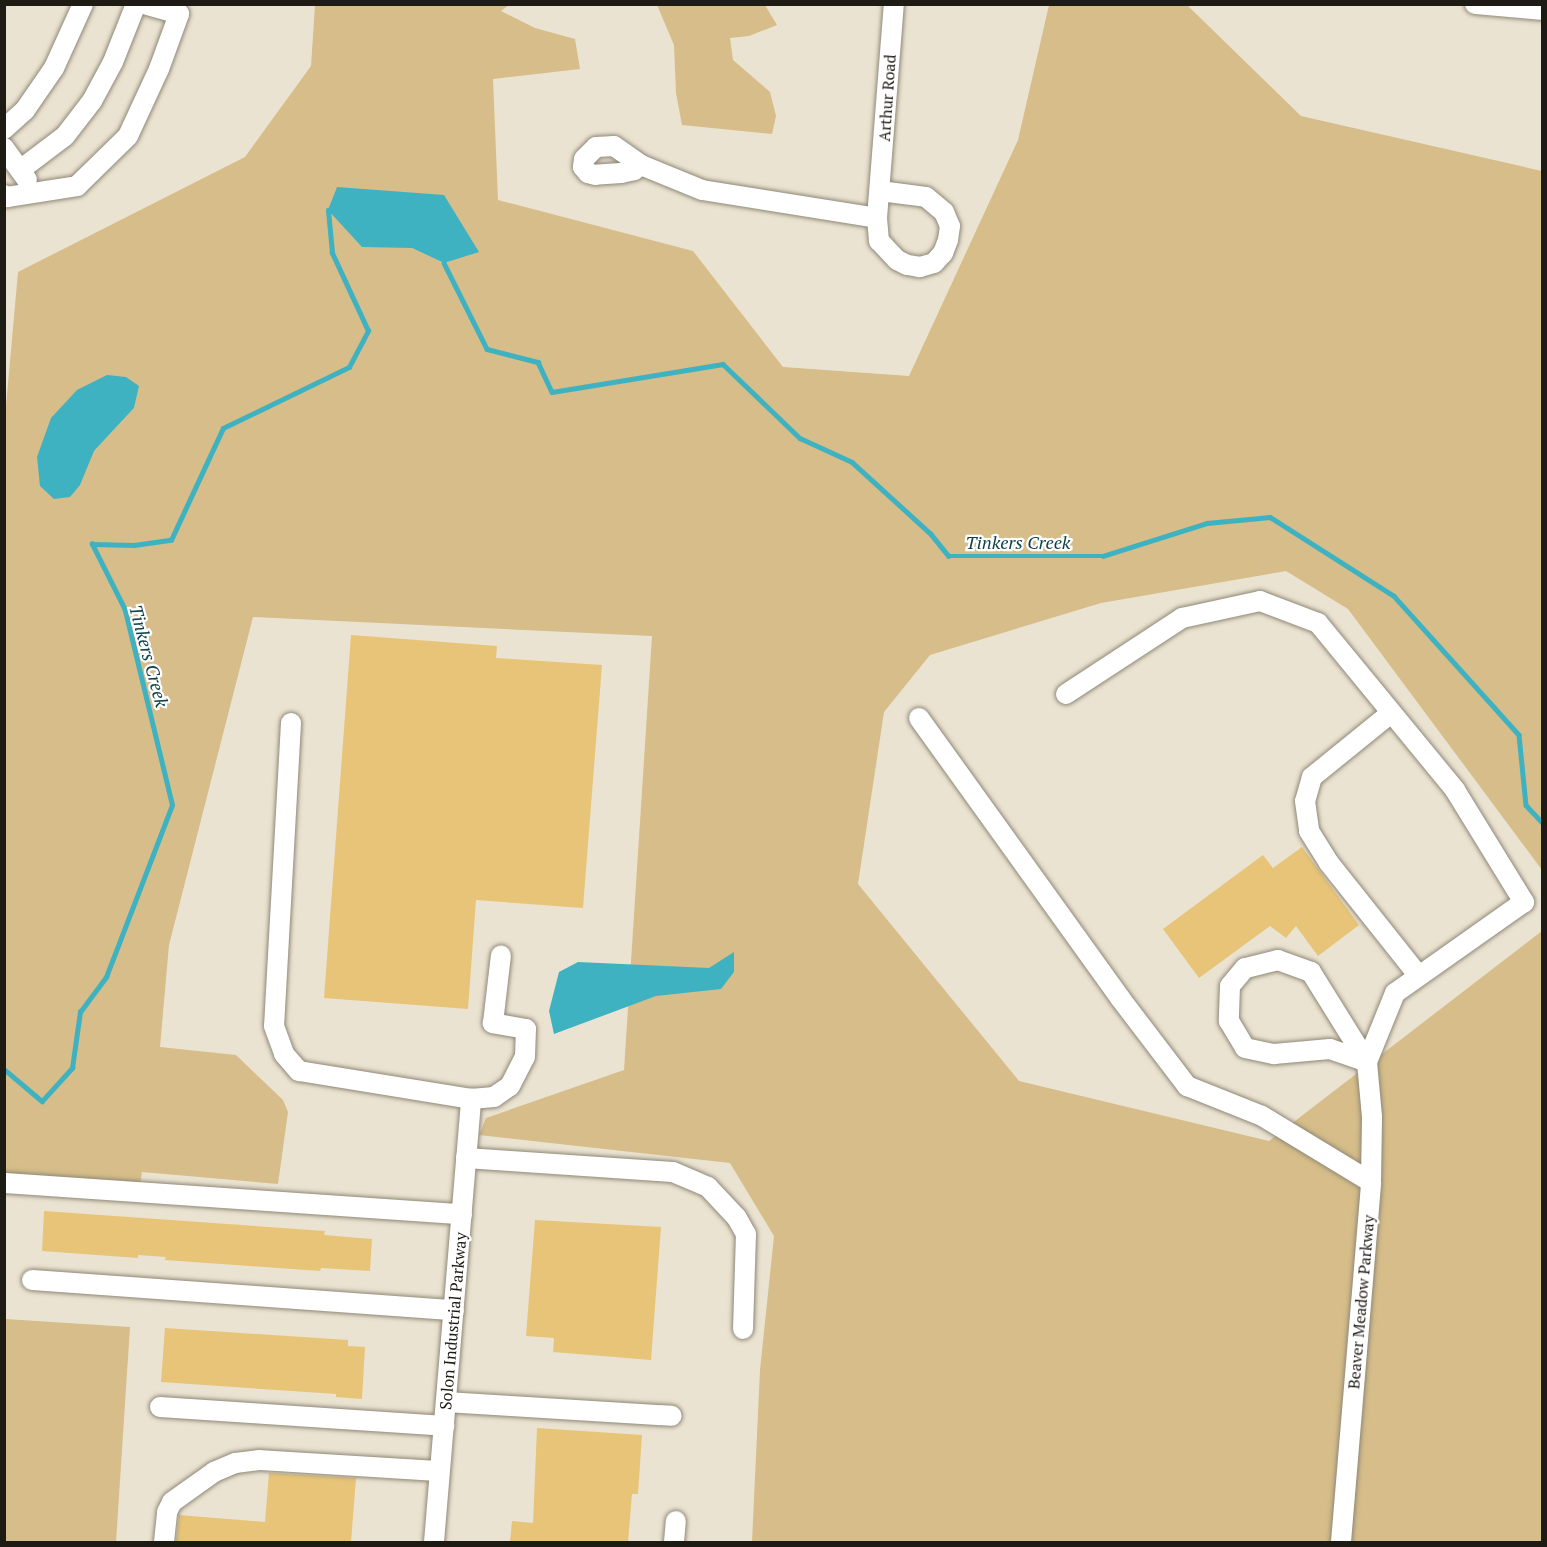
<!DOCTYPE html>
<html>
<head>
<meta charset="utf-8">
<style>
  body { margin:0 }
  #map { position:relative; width:1547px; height:1547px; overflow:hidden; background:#ebe3d1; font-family:"PT Serif",serif }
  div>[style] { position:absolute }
  .green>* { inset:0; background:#d6bd89 }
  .water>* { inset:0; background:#3eb2c1 }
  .stream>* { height:4.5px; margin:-2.25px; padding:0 2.25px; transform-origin:2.25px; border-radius:2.25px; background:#3eb2c1 }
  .building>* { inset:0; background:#e7c478 }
  .roads { filter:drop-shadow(0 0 2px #8f8878) drop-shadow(0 0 2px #8f8878) }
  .minor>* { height:20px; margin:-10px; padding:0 10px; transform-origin:10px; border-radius:10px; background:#fff }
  span { translate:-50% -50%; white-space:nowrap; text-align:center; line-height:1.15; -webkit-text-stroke:4.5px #fff; paint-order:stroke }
  .street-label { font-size:16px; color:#1e1b15 }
  .water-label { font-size:18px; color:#0f4349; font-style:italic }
  .frame { position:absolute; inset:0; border:6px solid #1e1b15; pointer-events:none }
</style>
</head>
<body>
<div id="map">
  <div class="green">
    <i style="clip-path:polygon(evenodd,315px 5px,509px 5px,501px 11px,535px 28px,575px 39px,580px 69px,493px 79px,498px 200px,693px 251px,783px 367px,909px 376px,1018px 140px,1049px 5px,1187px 5px,1301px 116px,1542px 171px,1542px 870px,1348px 609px,1286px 571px,1101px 603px,930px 655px,884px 712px,858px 884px,1019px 1081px,1269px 1141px,1542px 931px,1542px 1542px,752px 1542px,760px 1370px,774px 1236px,730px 1163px,479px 1135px,486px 1118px,624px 1070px,652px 636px,253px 617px,169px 945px,160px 1047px,236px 1055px,283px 1100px,288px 1112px,278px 1184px,142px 1172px,139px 1192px,5px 1183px,4px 428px,18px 272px,245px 157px,311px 66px,315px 5px,412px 248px,478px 251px,444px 263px,412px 248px,315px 5px,138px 386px,134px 408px,94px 451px,138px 386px)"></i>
    <i style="clip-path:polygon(657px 5px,765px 5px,777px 25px,749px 36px,730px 38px,733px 60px,770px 92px,776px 116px,772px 134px,682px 125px,676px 93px,674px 45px)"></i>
    <i style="clip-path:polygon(5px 1319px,130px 1327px,116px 1542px,5px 1542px)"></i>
  </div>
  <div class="water">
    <i style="clip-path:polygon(337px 187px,444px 195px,479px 252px,444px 263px,412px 248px,362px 247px,328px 210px)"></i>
    <i style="clip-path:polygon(107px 375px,126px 377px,139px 386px,134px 408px,94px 451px,80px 485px,70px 497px,54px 499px,40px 486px,37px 457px,51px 418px,77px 390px)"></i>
    <i style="clip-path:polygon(734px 952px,734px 972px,721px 989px,656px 996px,554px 1034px,549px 1011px,559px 972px,578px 962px,709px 968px)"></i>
  </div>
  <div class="stream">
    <i style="left:444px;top:263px;width:96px;rotate:63.4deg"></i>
    <i style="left:487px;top:349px;width:53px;rotate:14.3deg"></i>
    <i style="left:538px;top:362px;width:33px;rotate:65deg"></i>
    <i style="left:552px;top:392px;width:173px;rotate:-9.3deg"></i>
    <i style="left:723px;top:364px;width:107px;rotate:43.9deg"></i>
    <i style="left:800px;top:438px;width:57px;rotate:24.8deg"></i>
    <i style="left:852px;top:462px;width:107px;rotate:42.3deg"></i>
    <i style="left:931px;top:534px;width:28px;rotate:51deg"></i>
    <i style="left:949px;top:556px;width:154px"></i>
    <i style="left:1103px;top:556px;width:109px;rotate:-17.6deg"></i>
    <i style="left:1207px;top:523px;width:63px;rotate:-5.4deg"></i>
    <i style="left:1270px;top:517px;width:147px;rotate:32.5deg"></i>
    <i style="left:1394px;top:596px;width:187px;rotate:48deg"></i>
    <i style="left:1519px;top:735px;width:70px;rotate:84.3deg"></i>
    <i style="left:1526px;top:805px;width:23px;rotate:47deg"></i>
    <i style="left:4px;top:1069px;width:50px;rotate:40.1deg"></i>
    <i style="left:42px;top:1101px;width:45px;rotate:-47.7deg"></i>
    <i style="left:72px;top:1068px;width:57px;rotate:-81.9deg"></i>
    <i style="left:80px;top:1012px;width:44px;rotate:-53.4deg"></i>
    <i style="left:106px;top:977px;width:184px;rotate:-69deg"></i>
    <i style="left:172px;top:805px;width:201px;rotate:-103.6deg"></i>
    <i style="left:125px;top:610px;width:74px;rotate:-116.6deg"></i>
    <i style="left:92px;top:544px;width:42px;rotate:1.4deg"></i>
    <i style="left:134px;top:545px;width:37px;rotate:-8deg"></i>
    <i style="left:171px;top:540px;width:123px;rotate:-65.1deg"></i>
    <i style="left:223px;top:428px;width:140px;rotate:-25.8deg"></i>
    <i style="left:349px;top:367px;width:41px;rotate:-62.2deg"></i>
    <i style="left:368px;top:331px;width:86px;rotate:-114.8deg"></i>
    <i style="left:332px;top:253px;width:43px;rotate:-95.3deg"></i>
  </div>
  <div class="building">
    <i style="clip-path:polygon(351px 635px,497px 646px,496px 658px,602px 665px,583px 908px,476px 900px,468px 1009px,324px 998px)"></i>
    <i style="clip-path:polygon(1302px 847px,1359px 925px,1318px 956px,1296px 926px,1286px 938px,1270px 926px,1199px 978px,1163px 929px,1263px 855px,1273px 868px)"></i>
    <i style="clip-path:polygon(44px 1211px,325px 1231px,324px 1235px,372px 1239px,370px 1271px,321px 1268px,320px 1271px,165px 1260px,166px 1257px,138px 1255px,138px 1258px,42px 1251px)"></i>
    <i style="clip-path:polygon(535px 1220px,661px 1227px,651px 1360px,553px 1352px,554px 1338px,526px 1336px)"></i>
    <i style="clip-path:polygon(165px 1328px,348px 1340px,348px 1346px,365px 1347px,362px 1399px,336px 1397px,336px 1394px,161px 1382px)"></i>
    <i style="clip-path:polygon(537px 1428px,642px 1435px,638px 1494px,632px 1494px,628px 1542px,510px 1542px,512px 1521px,533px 1523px)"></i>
    <i style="clip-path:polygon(269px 1473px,356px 1478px,351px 1542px,176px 1542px,179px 1515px,265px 1522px)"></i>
  </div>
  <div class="roads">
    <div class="minor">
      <i style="left:1475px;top:4px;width:67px;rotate:5.1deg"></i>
      <i style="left:4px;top:129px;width:28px;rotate:-42deg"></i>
      <i style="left:25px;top:110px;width:51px;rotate:-55.4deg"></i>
      <i style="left:54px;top:68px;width:70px;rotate:-65.6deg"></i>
      <i style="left:4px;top:148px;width:39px;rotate:54deg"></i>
      <i style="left:641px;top:165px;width:9px;rotate:144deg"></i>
      <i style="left:634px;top:170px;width:13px;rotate:167deg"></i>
      <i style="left:621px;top:173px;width:26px;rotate:176deg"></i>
      <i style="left:595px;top:175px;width:7px;rotate:-164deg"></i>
      <i style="left:588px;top:173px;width:8px;rotate:-130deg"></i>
      <i style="left:583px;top:167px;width:8px;rotate:-83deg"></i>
      <i style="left:584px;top:159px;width:17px;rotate:-45deg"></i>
      <i style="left:596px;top:147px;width:18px;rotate:-3deg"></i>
      <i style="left:614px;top:146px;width:33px;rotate:35deg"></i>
      <i style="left:641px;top:165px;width:66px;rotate:22.3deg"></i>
      <i style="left:702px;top:190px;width:177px;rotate:9.1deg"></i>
      <i style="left:20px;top:170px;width:56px;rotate:-37.1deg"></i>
      <i style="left:65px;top:136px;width:44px;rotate:-52.4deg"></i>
      <i style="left:92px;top:101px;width:44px;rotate:-61.7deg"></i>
      <i style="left:113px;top:62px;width:62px;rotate:-68.4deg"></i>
      <i style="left:880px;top:191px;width:46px;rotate:7.4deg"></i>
      <i style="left:926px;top:197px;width:23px;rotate:40deg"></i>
      <i style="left:944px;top:212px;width:15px;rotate:67deg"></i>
      <i style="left:950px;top:226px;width:14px;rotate:98deg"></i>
      <i style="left:948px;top:240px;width:14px;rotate:111deg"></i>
      <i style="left:943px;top:253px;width:13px;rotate:132deg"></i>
      <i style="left:934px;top:263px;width:15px;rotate:164deg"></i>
      <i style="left:920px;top:267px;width:13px;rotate:-171deg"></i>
      <i style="left:907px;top:265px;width:11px;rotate:-153deg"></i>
      <i style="left:897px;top:260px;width:26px;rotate:-133deg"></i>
      <i style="left:879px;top:241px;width:23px;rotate:-95deg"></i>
      <i style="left:877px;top:218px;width:215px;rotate:-85.5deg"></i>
      <i style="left:4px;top:195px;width:4px;rotate:34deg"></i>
      <i style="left:7px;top:197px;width:71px;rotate:-8.9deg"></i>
      <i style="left:77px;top:186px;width:71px;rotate:-44.4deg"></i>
      <i style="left:128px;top:136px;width:74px;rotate:-65.2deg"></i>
      <i style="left:159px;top:69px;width:59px;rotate:-70deg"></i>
      <i style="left:179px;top:14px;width:36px;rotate:-164deg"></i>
      <i style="left:1066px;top:694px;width:139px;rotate:-33.2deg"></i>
      <i style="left:1182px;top:618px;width:80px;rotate:-12.3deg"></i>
      <i style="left:1260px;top:601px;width:62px;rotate:20.8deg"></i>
      <i style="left:1318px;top:623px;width:216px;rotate:50.6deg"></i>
      <i style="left:1455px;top:790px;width:132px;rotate:58.4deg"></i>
      <i style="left:1524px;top:902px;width:158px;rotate:144.8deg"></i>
      <i style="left:1395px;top:993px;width:74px;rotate:112.1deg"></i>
      <i style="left:1391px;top:713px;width:102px;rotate:141deg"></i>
      <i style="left:1312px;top:777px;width:25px;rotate:106deg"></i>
      <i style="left:1305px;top:801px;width:30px;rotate:82deg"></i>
      <i style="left:1309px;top:831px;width:38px;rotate:58deg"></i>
      <i style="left:1329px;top:863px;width:144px;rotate:51.5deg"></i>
      <i style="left:919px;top:718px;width:345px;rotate:54.3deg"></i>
      <i style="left:1120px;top:998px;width:111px;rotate:52.7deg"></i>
      <i style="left:1187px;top:1086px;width:81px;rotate:21.8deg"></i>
      <i style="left:1262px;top:1116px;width:127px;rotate:31.2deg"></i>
      <i style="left:291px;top:723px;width:303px;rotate:93.2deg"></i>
      <i style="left:274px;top:1026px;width:30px;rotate:70deg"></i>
      <i style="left:284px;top:1054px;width:23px;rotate:49deg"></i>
      <i style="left:299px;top:1071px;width:174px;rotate:9.2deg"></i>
      <i style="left:471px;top:1099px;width:23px;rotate:-5deg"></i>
      <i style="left:494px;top:1097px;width:19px;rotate:-35deg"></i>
      <i style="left:510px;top:1086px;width:33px;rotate:-63deg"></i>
      <i style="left:525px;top:1057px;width:28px;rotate:-88deg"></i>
      <i style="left:526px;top:1029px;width:34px;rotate:-170deg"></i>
      <i style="left:493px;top:1023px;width:68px;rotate:-83.3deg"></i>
      <i style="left:466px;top:1158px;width:207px;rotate:3.9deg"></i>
      <i style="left:673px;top:1172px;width:38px;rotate:23deg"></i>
      <i style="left:708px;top:1187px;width:42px;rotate:46.9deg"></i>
      <i style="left:737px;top:1218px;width:18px;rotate:61deg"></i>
      <i style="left:746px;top:1234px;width:95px;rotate:91.8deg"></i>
      <i style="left:4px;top:1183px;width:459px;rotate:3.9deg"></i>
      <i style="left:32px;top:1280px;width:423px;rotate:4.1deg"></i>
      <i style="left:446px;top:1402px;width:226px;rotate:3.5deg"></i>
      <i style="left:160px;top:1407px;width:285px;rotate:3.8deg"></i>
      <i style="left:164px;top:1542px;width:30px;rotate:-84deg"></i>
      <i style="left:167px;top:1512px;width:11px;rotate:-63deg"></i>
      <i style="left:172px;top:1502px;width:52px;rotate:-35.5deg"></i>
      <i style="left:214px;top:1472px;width:23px;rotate:-23deg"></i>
      <i style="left:235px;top:1463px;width:24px;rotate:-7deg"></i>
      <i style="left:259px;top:1460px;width:181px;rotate:3.5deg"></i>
      <i style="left:434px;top:1542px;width:445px;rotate:-85.2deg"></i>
      <i style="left:674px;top:1542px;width:21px;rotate:-85deg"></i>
      <i style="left:1341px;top:1542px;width:361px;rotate:-85.2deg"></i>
      <i style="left:1371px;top:1182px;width:65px;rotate:-89.1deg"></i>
      <i style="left:1372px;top:1117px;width:55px;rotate:-95.2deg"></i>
      <i style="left:1367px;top:1062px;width:106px;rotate:-121.9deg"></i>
      <i style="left:1311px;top:972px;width:35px;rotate:-160deg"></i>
      <i style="left:1278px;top:960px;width:34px;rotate:166deg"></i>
      <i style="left:1245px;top:968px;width:23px;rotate:130deg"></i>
      <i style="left:1230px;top:986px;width:35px;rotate:92deg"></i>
      <i style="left:1229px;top:1021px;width:31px;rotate:59deg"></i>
      <i style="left:1245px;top:1048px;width:30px;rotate:12deg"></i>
      <i style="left:1274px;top:1054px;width:56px;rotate:-5.1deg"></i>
      <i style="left:1330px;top:1049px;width:39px;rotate:19deg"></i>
    </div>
  </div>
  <div class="street-label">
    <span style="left:887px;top:98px;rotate:-86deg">Arthur Road</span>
    <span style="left:1361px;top:1302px;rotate:-85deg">Beaver Meadow Parkway</span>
    <span style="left:453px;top:1321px;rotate:-85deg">Solon Industrial Parkway</span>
  </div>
  <div class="water-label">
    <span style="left:1018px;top:542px">Tinkers Creek</span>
    <span style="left:149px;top:656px;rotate:75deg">Tinkers Creek</span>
  </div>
  <div class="frame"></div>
</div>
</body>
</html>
